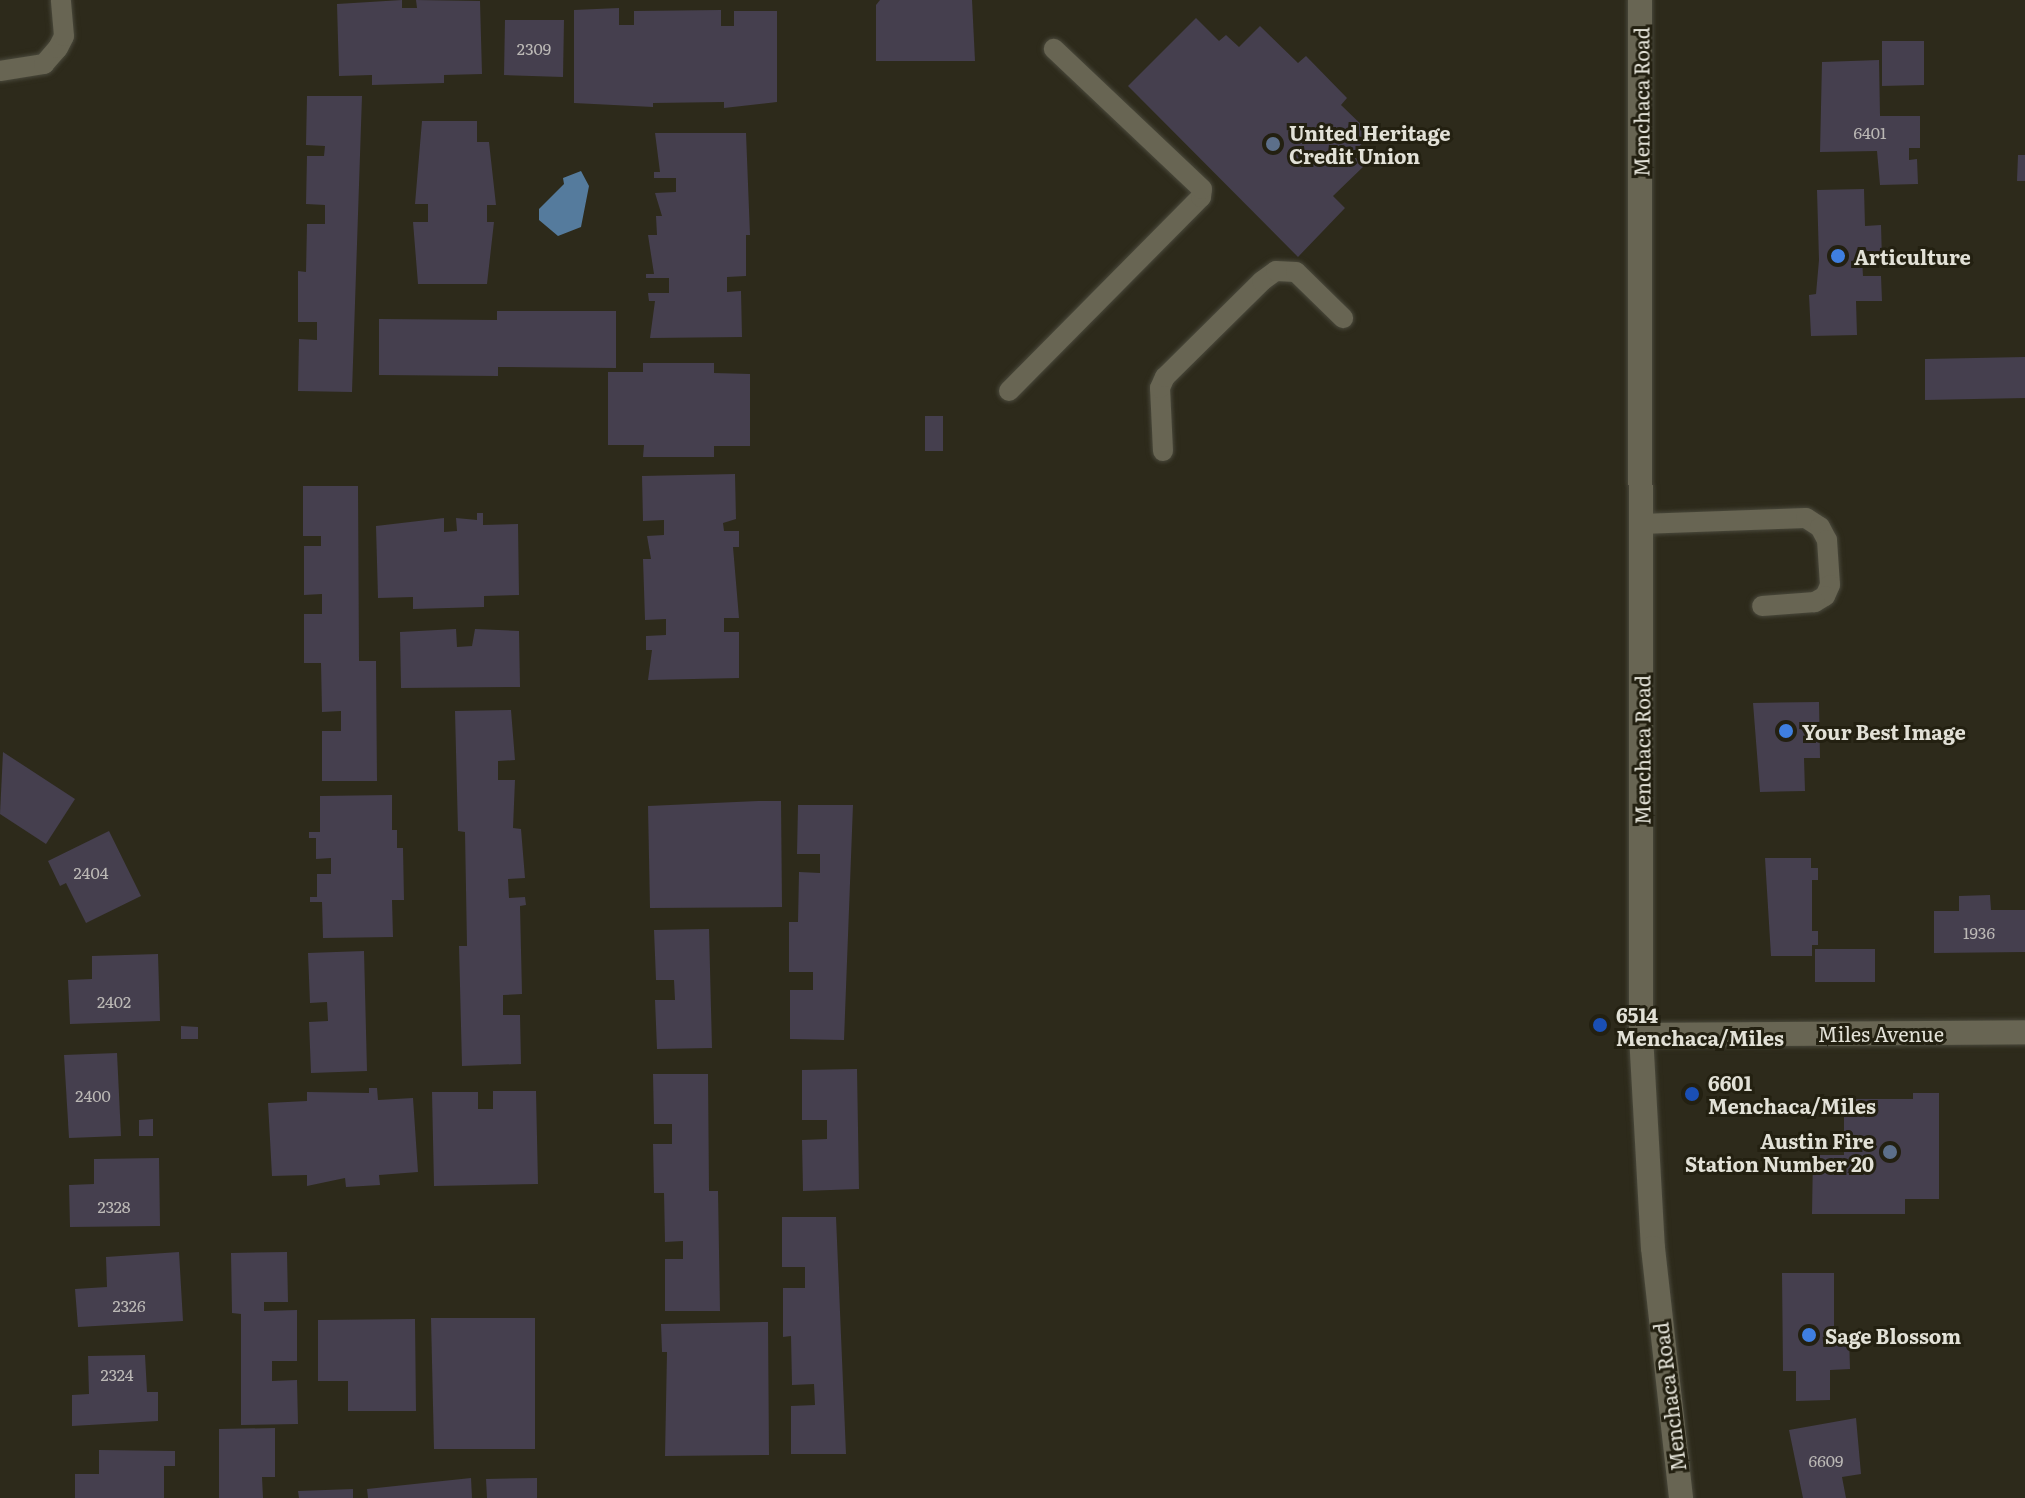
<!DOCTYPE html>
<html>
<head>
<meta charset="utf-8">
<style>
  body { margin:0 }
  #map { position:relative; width:2025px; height:1498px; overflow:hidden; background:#2d2a1b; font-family:Literata,serif }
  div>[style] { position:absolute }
  .water>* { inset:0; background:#557b9d }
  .building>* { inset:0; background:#453f4e }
  .roads { filter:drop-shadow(0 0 2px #4a493c) drop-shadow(0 0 2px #4a493c) }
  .service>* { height:20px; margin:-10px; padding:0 10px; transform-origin:10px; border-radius:10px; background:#686553 }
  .minor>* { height:24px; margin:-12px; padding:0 12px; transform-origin:12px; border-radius:12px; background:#686553 }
  .secondary>* { height:24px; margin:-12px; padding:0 12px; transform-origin:12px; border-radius:12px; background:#686553 }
  .dots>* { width:22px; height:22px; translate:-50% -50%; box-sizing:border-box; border:4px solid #232011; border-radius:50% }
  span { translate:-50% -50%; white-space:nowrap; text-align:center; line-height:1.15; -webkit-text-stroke:6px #232011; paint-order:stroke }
  .number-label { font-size:16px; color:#bbb8b5 }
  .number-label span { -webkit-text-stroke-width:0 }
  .street-label { font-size:20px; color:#e2e1d7 }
  .poi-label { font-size:20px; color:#e2e1d7; font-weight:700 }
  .left { translate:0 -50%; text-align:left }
  .right { translate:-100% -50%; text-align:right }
</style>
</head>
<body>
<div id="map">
  <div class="water">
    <i style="clip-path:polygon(581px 171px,589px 186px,581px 227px,558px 236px,539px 220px,539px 209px,564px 184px,563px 178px)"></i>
  </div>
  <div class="building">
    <i style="clip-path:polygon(402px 0,402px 8px,417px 8px,416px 0,480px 1px,482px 74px,444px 75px,444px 83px,372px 85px,372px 75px,339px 76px,337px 4px)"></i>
    <i style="clip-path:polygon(880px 0,972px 0,975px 61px,876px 61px,876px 5px)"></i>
    <i style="clip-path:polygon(619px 8px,619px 25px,634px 25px,634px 11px,721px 10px,721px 26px,734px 26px,734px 11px,777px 11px,777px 102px,724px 108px,724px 102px,653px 103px,653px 107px,574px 103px,574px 10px)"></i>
    <i style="clip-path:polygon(1196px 18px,1219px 41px,1226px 35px,1239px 47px,1260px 26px,1298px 63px,1306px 56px,1347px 98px,1341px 105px,1371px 134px,1352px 154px,1364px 166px,1333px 196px,1345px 208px,1298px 257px,1128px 86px)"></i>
    <i style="clip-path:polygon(505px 20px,564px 20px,563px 77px,504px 75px)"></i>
    <i style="clip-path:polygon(1882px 41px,1924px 41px,1924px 85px,1882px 86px)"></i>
    <i style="clip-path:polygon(1879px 60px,1880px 116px,1920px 116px,1920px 148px,1909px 148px,1909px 160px,1917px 159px,1918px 184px,1880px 185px,1877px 151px,1820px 152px,1822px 62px)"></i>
    <i style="clip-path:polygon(307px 96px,362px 96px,352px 392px,298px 391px,299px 339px,317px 340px,317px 322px,298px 322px,298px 271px,306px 272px,307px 224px,325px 224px,325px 205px,306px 204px,307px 156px,324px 156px,325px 146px,306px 145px)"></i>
    <i style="clip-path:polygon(422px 121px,477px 121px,477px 142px,489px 142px,496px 205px,487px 205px,487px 222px,494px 222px,487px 284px,418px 284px,413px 222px,428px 222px,428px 204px,415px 204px)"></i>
    <i style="clip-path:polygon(655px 133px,746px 133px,750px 235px,746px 235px,746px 276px,727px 277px,727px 292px,741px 291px,742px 337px,650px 338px,655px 301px,649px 301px,648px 293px,669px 293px,669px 278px,646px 278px,646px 274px,654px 274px,648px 235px,657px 235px,656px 216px,662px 216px,655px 193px,676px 192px,676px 178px,654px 178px,654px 172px,660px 172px)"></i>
    <i style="clip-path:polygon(2018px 155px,2025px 155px,2025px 181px,2017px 181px)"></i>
    <i style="clip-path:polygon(1864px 189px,1865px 226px,1881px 225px,1882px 259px,1862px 259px,1863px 276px,1881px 276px,1882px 301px,1856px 301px,1857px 335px,1811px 336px,1809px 295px,1816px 294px,1819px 260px,1817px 190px)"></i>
    <i style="clip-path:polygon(497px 311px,616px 311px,616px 368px,498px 367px,498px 376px,379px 375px,379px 319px,497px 320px)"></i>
    <i style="clip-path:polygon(2025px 357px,2025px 398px,1925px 400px,1925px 359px)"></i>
    <i style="clip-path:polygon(643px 363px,714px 363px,714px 373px,750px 374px,750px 446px,714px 446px,714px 457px,643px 457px,644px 445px,608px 445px,608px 372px,643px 372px)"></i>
    <i style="clip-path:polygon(925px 416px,943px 416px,943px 451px,925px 451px)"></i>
    <i style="clip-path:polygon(735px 474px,736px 519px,723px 523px,724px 531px,739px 531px,739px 547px,733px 547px,739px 618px,724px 618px,724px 632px,739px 632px,739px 678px,648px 680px,652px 650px,646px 650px,646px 636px,666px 635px,666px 619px,645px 620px,643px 559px,651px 559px,647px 536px,664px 535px,664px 520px,643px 521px,642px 476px)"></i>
    <i style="clip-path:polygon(303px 486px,358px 486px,359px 661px,376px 661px,377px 781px,322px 781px,322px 731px,341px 731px,341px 711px,322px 712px,321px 663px,304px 663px,304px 614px,322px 614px,322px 594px,304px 595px,304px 546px,321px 546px,321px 536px,303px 536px)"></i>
    <i style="clip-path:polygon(477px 513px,483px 513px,483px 525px,518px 524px,519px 595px,484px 596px,484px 607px,413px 609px,413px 597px,378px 598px,376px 526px,444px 518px,444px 532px,457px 531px,456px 518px,477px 520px)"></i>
    <i style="clip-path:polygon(456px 629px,457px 647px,472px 646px,475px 629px,519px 631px,520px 687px,401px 688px,400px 632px)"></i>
    <i style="clip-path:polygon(1819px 702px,1820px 758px,1804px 758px,1805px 791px,1760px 792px,1753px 703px)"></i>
    <i style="clip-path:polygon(511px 710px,515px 760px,498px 761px,498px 780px,515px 780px,513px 828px,521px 829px,525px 878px,508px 879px,509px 898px,525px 897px,526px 905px,520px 906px,522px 994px,503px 995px,503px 1015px,520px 1015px,521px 1064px,462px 1066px,459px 946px,467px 946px,465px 832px,458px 831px,455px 711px)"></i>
    <i style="clip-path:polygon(3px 752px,75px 799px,46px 844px,0 814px)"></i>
    <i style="clip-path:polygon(392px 795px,392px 830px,397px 830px,397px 848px,403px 848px,404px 900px,392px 900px,393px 937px,323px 938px,322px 902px,310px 902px,310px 897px,317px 897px,317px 874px,331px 874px,331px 858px,316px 859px,316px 838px,309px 838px,309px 832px,320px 832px,320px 796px)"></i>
    <i style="clip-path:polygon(758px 801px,781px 801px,782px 907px,650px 908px,648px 806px)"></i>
    <i style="clip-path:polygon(798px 805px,853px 805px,844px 1040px,790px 1039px,790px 990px,813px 990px,813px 972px,789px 972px,789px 922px,798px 922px,799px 872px,820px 873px,820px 854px,797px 854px)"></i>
    <i style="clip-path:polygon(109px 831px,141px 896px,86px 923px,66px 883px,60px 886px,48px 861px)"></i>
    <i style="clip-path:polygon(1765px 858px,1811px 858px,1811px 868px,1818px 868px,1818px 880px,1812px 880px,1812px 931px,1818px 931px,1818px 945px,1812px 945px,1812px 956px,1771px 956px)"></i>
    <i style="clip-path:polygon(1990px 895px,1991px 910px,2025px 910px,2025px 952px,1934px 953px,1934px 911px,1959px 911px,1959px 896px)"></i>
    <i style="clip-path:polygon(709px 929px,712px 1048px,657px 1049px,655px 1000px,675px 1000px,674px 980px,656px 980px,654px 930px)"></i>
    <i style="clip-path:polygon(1815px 949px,1875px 949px,1875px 982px,1815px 982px)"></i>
    <i style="clip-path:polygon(364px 951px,367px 1071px,311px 1073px,309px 1022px,328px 1021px,327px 1002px,310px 1003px,308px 953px)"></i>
    <i style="clip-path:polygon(158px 954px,160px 1021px,70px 1024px,68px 980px,92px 979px,92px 956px)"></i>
    <i style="clip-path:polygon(181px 1026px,198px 1027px,198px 1039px,181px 1039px)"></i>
    <i style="clip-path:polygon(117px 1053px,121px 1136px,69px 1138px,64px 1055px)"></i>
    <i style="clip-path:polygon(857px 1069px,859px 1189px,803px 1191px,802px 1140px,827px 1139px,827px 1120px,802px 1120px,802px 1070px)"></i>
    <i style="clip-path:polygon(653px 1074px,708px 1074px,709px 1191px,718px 1191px,720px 1311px,665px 1311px,665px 1259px,683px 1259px,683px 1241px,665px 1242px,664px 1193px,654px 1193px,653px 1144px,672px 1144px,672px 1124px,654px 1124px)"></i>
    <i style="clip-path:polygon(369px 1088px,377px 1088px,378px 1100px,413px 1098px,418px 1172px,379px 1175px,380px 1185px,346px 1187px,345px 1178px,307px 1186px,307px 1175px,272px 1176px,268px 1103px,307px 1101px,307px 1092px,369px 1093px)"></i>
    <i style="clip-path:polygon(493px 1091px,536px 1091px,538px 1184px,434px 1186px,432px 1092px,478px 1092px,478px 1109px,493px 1109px)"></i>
    <i style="clip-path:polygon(1913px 1093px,1939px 1093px,1939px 1199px,1905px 1199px,1905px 1214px,1812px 1214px,1813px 1155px,1844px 1155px,1844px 1099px,1913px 1099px)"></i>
    <i style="clip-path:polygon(153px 1119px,153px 1136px,139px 1136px,139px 1120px)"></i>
    <i style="clip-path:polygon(159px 1158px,160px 1226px,70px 1227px,69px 1185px,94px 1184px,94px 1159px)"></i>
    <i style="clip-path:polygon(782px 1217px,836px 1217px,846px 1454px,791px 1454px,791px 1406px,815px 1405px,814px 1384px,792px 1385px,791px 1336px,783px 1337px,783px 1288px,805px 1288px,805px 1267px,782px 1267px)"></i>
    <i style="clip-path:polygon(179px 1252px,183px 1321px,78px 1327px,75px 1289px,107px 1287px,106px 1257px)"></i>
    <i style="clip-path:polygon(287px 1252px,288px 1302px,264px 1302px,264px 1311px,297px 1310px,297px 1361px,272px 1361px,272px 1381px,297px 1380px,298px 1424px,241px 1425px,241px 1314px,232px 1313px,231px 1253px)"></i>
    <i style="clip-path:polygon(1782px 1273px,1834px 1273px,1834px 1336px,1849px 1336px,1850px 1369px,1830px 1370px,1830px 1400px,1796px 1401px,1796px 1371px,1783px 1371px)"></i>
    <i style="clip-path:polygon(431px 1318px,535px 1318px,535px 1449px,434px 1449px)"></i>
    <i style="clip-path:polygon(415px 1319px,416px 1411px,348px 1411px,348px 1381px,318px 1381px,318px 1320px)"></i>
    <i style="clip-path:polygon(768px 1322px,769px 1455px,665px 1456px,667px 1352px,662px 1352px,661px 1324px)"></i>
    <i style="clip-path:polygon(145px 1355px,147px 1392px,158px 1392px,158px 1421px,72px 1426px,72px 1395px,89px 1394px,88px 1356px)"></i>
    <i style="clip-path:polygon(1856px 1418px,1861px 1474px,1842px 1477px,1846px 1498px,1803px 1498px,1789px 1430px)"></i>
    <i style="clip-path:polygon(275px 1428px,275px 1477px,262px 1477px,263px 1498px,219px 1498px,219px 1429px)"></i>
    <i style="clip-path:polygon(99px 1450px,175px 1451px,175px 1466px,164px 1466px,164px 1498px,75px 1498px,75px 1474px,99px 1474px)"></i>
    <i style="clip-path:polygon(471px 1478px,472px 1498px,368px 1498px,367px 1489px)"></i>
    <i style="clip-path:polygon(537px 1478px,537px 1498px,487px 1498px,486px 1479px)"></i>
    <i style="clip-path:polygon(353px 1489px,353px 1498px,299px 1498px,298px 1491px)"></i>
  </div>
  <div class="roads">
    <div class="service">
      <i style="left:0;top:71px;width:45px;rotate:-9deg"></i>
      <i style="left:44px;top:64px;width:21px;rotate:-49deg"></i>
      <i style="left:58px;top:48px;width:13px;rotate:-63deg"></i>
      <i style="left:64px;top:36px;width:36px;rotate:-95deg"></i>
      <i style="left:1009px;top:391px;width:273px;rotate:-45.3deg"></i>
      <i style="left:1201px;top:197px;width:8px;rotate:-83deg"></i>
      <i style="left:1202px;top:189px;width:204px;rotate:-136.6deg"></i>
      <i style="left:1163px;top:451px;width:63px;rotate:-92.7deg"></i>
      <i style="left:1160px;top:388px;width:12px;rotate:-66deg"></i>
      <i style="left:1165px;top:377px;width:136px;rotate:-44.7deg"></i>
      <i style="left:1262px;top:281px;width:17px;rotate:-36deg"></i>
      <i style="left:1276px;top:271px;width:20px;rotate:3deg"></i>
      <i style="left:1296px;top:272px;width:66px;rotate:44.4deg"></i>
      <i style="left:1641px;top:524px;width:165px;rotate:-2.1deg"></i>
      <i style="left:1806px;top:518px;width:17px;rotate:33deg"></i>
      <i style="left:1820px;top:527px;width:15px;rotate:62deg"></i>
      <i style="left:1827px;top:540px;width:45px;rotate:86.2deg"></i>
      <i style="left:1830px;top:585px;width:12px;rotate:114deg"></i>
      <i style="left:1825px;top:596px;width:12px;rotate:149deg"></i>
      <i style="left:1815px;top:602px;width:53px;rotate:175.7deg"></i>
    </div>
    <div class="minor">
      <i style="left:1641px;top:1035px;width:384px;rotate:-0.4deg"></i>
    </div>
    <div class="secondary">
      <i style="left:1640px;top:0;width:1035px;rotate:89.94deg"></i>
      <i style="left:1641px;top:1035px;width:213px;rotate:86.8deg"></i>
      <i style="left:1653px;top:1248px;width:252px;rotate:83.6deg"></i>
    </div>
  </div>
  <div class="dots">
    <i style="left:1273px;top:144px;background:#5c6f8a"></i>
    <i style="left:1838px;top:256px;background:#3f7fe0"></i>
    <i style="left:1786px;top:731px;background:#3f7fe0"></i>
    <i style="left:1600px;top:1025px;background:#1a4fb4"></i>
    <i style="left:1692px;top:1094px;background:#1a4fb4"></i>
    <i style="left:1890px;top:1152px;background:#5c6f8a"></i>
    <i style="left:1809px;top:1335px;background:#3f7fe0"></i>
  </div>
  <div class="number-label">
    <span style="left:534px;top:48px">2309</span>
    <span style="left:1870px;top:132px">6401</span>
    <span style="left:91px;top:872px">2404</span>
    <span style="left:1979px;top:932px">1936</span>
    <span style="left:114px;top:1001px">2402</span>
    <span style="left:93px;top:1095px">2400</span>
    <span style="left:114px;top:1206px">2328</span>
    <span style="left:129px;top:1305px">2326</span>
    <span style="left:117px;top:1374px">2324</span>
    <span style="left:1826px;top:1460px">6609</span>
  </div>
  <div class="street-label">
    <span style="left:1641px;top:102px;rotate:-90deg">Menchaca Road</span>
    <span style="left:1642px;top:750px;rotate:-90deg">Menchaca Road</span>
    <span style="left:1881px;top:1033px">Miles Avenue</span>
    <span style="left:1669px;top:1397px;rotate:-97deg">Menchaca Road</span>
  </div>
  <div class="poi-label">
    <span class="left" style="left:1289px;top:144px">United Heritage<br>Credit Union</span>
    <span class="left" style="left:1854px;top:256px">Articulture</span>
    <span class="left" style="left:1802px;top:731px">Your Best Image</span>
    <span class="left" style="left:1616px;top:1026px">6514<br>Menchaca/Miles</span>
    <span class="left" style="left:1708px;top:1094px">6601<br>Menchaca/Miles</span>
    <span class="right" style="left:1874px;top:1152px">Austin Fire<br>Station Number 20</span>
    <span class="left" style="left:1825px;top:1335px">Sage Blossom</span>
  </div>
</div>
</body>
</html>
